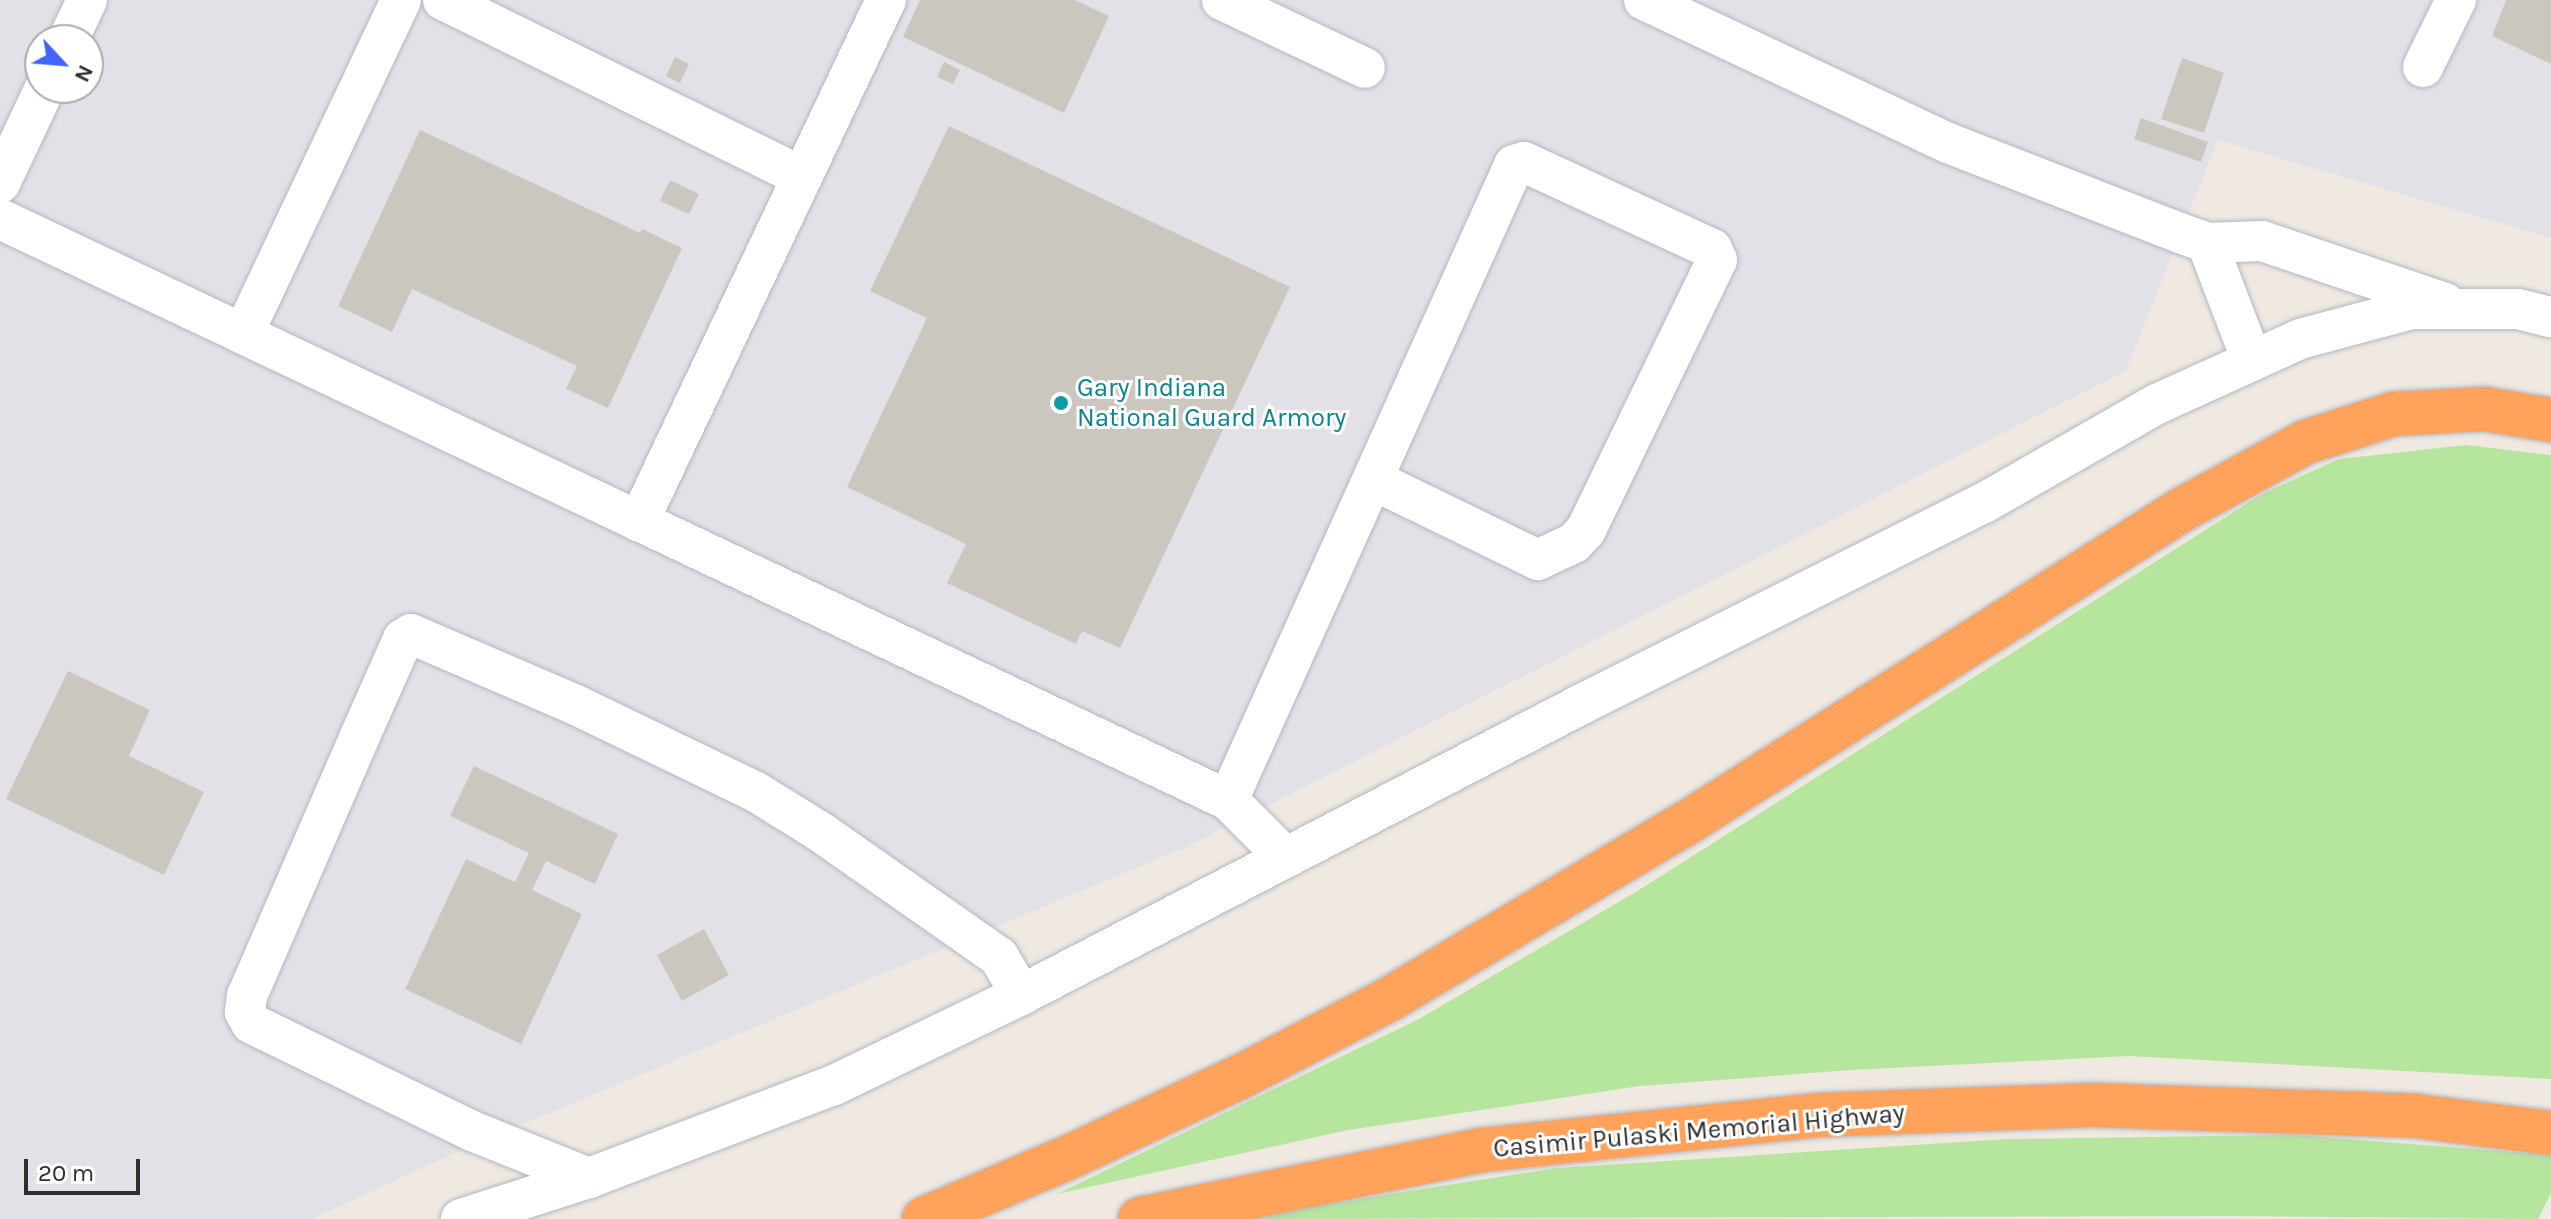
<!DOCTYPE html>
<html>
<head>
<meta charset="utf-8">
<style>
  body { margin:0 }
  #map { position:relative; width:2551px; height:1219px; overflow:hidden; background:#efe9e1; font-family:Karla,sans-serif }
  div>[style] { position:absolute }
  .industrial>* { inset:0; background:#e3e1e8 }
  .green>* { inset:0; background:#b6e59e }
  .building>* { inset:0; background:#cbc7bf }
  .roads { filter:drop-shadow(0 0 2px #b4b7c1) drop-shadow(0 0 2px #b4b7c1) }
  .minor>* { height:40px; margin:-20px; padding:0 20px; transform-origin:20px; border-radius:20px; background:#fff }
  .highway>* { height:44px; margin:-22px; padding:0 22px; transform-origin:22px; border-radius:22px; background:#ffa35c }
  .dots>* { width:22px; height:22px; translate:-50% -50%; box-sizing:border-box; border:4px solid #fff; border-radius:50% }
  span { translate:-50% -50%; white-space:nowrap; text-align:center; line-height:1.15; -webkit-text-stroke:6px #fff; paint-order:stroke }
  .culture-label { font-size:26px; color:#0d838f }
  .left { translate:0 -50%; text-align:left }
  .street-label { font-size:26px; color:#2e2e2e }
  .north { position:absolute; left:24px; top:24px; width:80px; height:80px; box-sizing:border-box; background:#fff; border:2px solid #ababab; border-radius:50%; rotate:116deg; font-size:22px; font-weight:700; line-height:32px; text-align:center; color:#2e2e2e }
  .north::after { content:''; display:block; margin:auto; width:28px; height:36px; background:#4264fb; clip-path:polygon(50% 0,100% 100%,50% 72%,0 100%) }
  .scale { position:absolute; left:24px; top:1159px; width:116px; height:36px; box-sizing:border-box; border:4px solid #2e2e2e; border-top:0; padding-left:10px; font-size:24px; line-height:28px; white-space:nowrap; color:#2e2e2e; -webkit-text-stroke:6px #fff; paint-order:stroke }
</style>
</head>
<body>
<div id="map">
  <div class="industrial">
    <i style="clip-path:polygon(evenodd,0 0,2551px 0,2551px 238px,2218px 140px,2126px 371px,1184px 848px,463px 1149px,312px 1219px,0 1219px,0 0,40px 40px,88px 40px,88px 88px,40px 88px,40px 40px)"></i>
  </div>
  <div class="green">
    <i style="clip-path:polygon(2466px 445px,2551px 455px,2551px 1079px,2129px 1056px,1851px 1070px,1640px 1086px,1348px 1130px,1057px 1194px,1419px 1019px,1639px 890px,2262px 494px,2339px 459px)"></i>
    <i style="clip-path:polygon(2296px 1135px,2551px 1155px,2551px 1193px,2538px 1219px,2227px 1216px,1229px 1219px,1557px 1168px,2007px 1139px)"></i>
  </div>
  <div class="building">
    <i style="clip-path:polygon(920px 0,1075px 0,1109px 16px,1064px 113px,903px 37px)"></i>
    <i style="clip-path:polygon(2506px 0,2551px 0,2551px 64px,2492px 36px)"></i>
    <i style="clip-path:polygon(675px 57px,689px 64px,680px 83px,666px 76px)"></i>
    <i style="clip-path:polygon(2182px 58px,2224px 73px,2204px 133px,2161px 119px)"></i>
    <i style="clip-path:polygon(944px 62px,960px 70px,953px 84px,937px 77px)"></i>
    <i style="clip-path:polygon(2141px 118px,2208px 142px,2201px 162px,2134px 139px)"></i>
    <i style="clip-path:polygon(949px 126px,1290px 287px,1120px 648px,1082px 631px,1076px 644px,947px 583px,966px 544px,847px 487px,927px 318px,870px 291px)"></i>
    <i style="clip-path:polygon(420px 130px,640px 233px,642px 229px,682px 248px,608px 408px,566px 389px,577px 366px,412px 289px,392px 332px,338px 306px)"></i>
    <i style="clip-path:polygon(670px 180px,699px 194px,689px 214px,660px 201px)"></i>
    <i style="clip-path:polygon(68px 671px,150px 710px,129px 756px,204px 792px,164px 875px,6px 799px)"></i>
    <i style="clip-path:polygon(474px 766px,618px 834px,595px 884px,546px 861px,532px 890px,582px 914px,521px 1044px,405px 989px,466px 859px,515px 882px,529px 853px,450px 816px)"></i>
    <i style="clip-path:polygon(704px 929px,729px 975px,682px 1001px,657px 955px)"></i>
  </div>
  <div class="roads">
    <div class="minor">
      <i style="left:401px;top:0;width:369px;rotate:115.3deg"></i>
      <i style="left:243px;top:334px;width:438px;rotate:25.3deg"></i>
      <i style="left:443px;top:0;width:400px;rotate:26.2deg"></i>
      <i style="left:886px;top:0;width:577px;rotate:115.37deg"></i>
      <i style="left:639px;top:521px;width:652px;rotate:25.35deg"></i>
      <i style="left:1222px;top:0;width:158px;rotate:25.4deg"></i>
      <i style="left:1644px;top:0;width:336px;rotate:25.2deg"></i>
      <i style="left:1948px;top:143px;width:249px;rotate:21.2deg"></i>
      <i style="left:2180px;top:233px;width:29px;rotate:20deg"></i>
      <i style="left:2207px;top:243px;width:55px;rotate:-2.1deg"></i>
      <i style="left:2262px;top:241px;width:193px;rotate:18.7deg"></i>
      <i style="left:68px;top:40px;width:44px;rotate:-64.6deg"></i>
      <i style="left:2423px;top:67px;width:75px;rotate:-63.8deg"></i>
      <i style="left:0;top:183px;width:105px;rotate:-64.7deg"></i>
      <i style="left:0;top:219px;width:269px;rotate:25.3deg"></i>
      <i style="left:2207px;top:243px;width:126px;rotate:69.1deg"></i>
      <i style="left:1284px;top:856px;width:79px;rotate:-135deg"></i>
      <i style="left:1228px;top:800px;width:696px;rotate:-65.75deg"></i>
      <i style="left:1514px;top:165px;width:10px;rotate:-17deg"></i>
      <i style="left:1524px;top:162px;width:207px;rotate:24.8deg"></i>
      <i style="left:1712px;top:249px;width:12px;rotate:66deg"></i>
      <i style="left:1717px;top:260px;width:300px;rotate:115.9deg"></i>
      <i style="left:1586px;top:530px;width:18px;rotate:133deg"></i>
      <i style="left:1574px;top:543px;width:40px;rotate:155deg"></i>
      <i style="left:1538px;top:560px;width:183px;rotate:-154.1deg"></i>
      <i style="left:589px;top:1178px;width:126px;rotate:-158.1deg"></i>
      <i style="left:472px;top:1131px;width:246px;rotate:-154deg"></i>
      <i style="left:251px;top:1023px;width:13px;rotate:-119deg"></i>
      <i style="left:245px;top:1012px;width:16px;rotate:-83deg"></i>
      <i style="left:247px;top:996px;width:283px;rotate:-66.5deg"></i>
      <i style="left:360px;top:736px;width:106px;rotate:-66.1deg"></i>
      <i style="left:403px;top:639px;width:9px;rotate:-32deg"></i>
      <i style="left:411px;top:634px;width:180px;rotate:23.3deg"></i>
      <i style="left:576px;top:705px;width:200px;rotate:25.8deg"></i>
      <i style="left:756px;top:792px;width:74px;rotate:31.8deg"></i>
      <i style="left:819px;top:831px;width:220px;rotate:35deg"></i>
      <i style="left:999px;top:957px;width:44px;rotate:59.9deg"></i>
      <i style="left:461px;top:1219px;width:134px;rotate:-17.8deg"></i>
      <i style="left:589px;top:1178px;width:262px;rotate:-20.8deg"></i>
      <i style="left:834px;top:1085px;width:208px;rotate:-25.7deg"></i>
      <i style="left:1021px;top:995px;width:630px;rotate:-27.42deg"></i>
      <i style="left:1580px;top:705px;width:452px;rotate:-26.6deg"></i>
      <i style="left:1984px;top:503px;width:199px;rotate:-29.8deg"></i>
      <i style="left:2157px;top:404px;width:157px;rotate:-24.4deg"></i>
      <i style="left:2300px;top:339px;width:116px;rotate:-15deg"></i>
      <i style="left:2412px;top:309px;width:106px"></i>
      <i style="left:2518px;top:309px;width:34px;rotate:14deg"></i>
    </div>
    <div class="highway">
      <i style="left:924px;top:1219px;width:153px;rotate:-23.1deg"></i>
      <i style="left:1065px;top:1159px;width:193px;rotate:-25.1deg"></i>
      <i style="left:1240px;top:1077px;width:167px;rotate:-27.5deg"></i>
      <i style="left:1388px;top:1000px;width:345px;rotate:-30.7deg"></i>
      <i style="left:1685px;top:824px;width:589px;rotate:-32.31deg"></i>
      <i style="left:2183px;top:509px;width:140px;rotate:-28.6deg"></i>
      <i style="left:2306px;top:442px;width:91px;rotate:-17.8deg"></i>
      <i style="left:2393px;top:414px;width:91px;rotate:-3.1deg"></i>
      <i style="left:2484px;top:409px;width:68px;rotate:9.3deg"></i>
      <i style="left:1140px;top:1219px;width:348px;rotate:-11.4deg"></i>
      <i style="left:1481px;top:1150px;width:341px;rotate:-5.9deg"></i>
      <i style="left:1820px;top:1115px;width:272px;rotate:-2.1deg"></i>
      <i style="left:2092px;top:1105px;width:324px;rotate:1.9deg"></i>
      <i style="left:2416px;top:1116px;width:136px;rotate:7.2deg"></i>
    </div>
  </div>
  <div class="dots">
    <i style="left:1061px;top:403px;background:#0f9aa8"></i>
  </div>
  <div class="culture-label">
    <span class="left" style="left:1077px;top:403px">Gary Indiana<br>National Guard Armory</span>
  </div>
  <div class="street-label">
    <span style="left:1699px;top:1131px;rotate:-5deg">Casimir Pulaski Memorial Highway</span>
  </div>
  <div class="north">N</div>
  <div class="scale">20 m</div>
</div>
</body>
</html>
